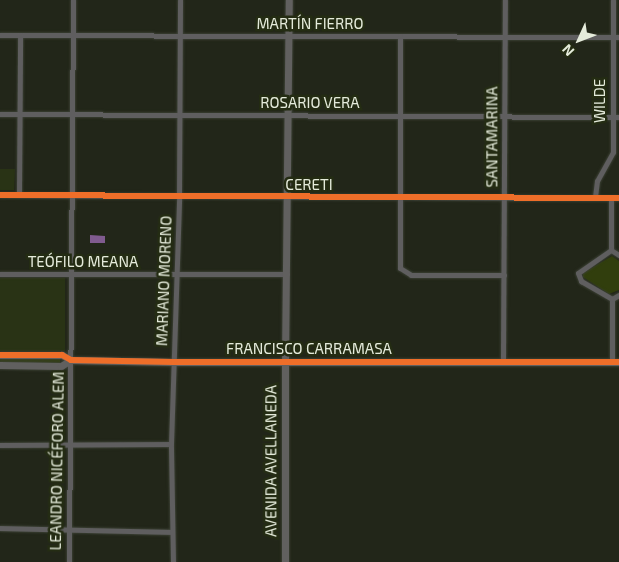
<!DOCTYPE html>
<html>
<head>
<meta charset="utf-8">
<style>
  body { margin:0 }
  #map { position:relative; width:619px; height:562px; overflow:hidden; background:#222619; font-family:"Exo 2",sans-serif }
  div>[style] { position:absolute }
  .built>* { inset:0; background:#293315 }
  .green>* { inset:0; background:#313e0d }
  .water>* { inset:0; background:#805b8f }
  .roads { filter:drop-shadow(0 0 1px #3c4135) drop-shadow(0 0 1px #3c4135) }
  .street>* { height:5px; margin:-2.5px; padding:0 2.5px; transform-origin:2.5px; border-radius:2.5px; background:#5f5e5f }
  .secondary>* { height:7px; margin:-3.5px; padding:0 3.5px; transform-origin:3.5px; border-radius:3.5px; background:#61605f }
  .cycleway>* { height:6px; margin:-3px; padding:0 3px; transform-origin:3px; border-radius:3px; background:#ee6e29 }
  span { translate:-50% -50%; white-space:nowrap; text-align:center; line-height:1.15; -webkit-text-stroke:5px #242c13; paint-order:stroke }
  .street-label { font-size:15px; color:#e5ebdb }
  .north { position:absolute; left:554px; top:15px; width:50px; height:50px; -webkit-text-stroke:4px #242c13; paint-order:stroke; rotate:227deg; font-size:14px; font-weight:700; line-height:20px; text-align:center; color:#e5ebdb }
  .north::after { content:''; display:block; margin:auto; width:18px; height:22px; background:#e5ebdb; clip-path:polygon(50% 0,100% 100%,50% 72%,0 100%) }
</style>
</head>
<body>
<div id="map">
  <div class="built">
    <i style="clip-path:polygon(0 169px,15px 169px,14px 190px,0 190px)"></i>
    <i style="clip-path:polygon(0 278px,65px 278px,65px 351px,0 351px)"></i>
  </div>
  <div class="green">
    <i style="clip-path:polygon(612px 256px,619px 261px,619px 290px,609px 294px,583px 277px,583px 273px)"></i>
    <i style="clip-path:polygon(0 358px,60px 359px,60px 364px,0 363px)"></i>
  </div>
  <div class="water">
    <i style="clip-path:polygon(90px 235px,105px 236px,105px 243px,90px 243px)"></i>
  </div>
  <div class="roads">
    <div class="street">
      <i style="left:0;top:35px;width:619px;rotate:0.19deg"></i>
      <i style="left:400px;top:36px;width:232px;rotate:90deg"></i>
      <i style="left:400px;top:268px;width:13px;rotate:32deg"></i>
      <i style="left:411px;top:275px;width:93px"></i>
      <i style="left:0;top:114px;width:619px;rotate:0.28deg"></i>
      <i style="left:0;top:195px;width:619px;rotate:0.28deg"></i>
      <i style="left:19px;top:195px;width:160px;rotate:-89.6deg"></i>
      <i style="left:595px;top:197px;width:16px;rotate:-83deg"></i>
      <i style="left:597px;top:181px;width:33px;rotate:-61deg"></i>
      <i style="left:613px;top:152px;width:152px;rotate:-90deg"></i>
      <i style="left:611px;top:198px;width:52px;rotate:90deg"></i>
      <i style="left:611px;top:250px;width:9px;rotate:32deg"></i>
      <i style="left:611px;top:250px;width:40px;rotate:145.1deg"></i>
      <i style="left:578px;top:273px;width:9px;rotate:69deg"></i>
      <i style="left:581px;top:281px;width:36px;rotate:30deg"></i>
      <i style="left:0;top:274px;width:287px"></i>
      <i style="left:612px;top:362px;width:63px;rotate:-90deg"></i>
      <i style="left:612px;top:299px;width:8px;rotate:-30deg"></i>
      <i style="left:503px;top:363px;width:363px;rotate:-89.7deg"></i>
      <i style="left:0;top:445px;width:171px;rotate:-0.3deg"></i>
      <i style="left:0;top:528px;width:172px;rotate:1.3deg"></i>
      <i style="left:69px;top:562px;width:562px;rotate:-89.59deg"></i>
      <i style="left:173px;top:562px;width:118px;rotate:-91deg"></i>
      <i style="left:171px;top:444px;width:247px;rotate:-88.1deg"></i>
      <i style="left:179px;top:197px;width:197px;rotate:-89.7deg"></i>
    </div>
    <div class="secondary">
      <i style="left:0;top:355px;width:62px"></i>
      <i style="left:62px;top:355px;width:10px;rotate:29deg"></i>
      <i style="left:71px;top:360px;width:103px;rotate:1.1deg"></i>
      <i style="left:174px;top:362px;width:445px"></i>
      <i style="left:0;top:365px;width:61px;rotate:0.9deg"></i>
      <i style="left:61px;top:366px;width:12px;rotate:-31deg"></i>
      <i style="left:285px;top:562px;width:201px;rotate:-90deg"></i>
      <i style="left:285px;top:361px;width:361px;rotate:-89.4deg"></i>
    </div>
  </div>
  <div class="cycleway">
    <i style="left:0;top:195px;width:619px;rotate:0.28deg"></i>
    <i style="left:0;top:355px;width:62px"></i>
    <i style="left:62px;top:355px;width:10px;rotate:29deg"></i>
    <i style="left:71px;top:360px;width:103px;rotate:1.1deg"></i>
    <i style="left:174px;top:362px;width:445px"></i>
  </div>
  <div class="street-label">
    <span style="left:310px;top:24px">MARTÍN FIERRO</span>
    <span style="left:600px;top:101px;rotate:-90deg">WILDE</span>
    <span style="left:310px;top:103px">ROSARIO VERA</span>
    <span style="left:492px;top:137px;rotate:-90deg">SANTAMARINA</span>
    <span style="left:309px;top:185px">CERETI</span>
    <span style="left:83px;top:262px">TEÓFILO MEANA</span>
    <span style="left:164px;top:281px;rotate:-88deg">MARIANO MORENO</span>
    <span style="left:309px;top:349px">FRANCISCO CARRAMASA</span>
    <span style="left:57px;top:461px;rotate:-89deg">LEANDRO NICÉFORO ALEM</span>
    <span style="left:271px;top:461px;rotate:-90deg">AVENIDA AVELLANEDA</span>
  </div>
  <div class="north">N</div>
</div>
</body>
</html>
